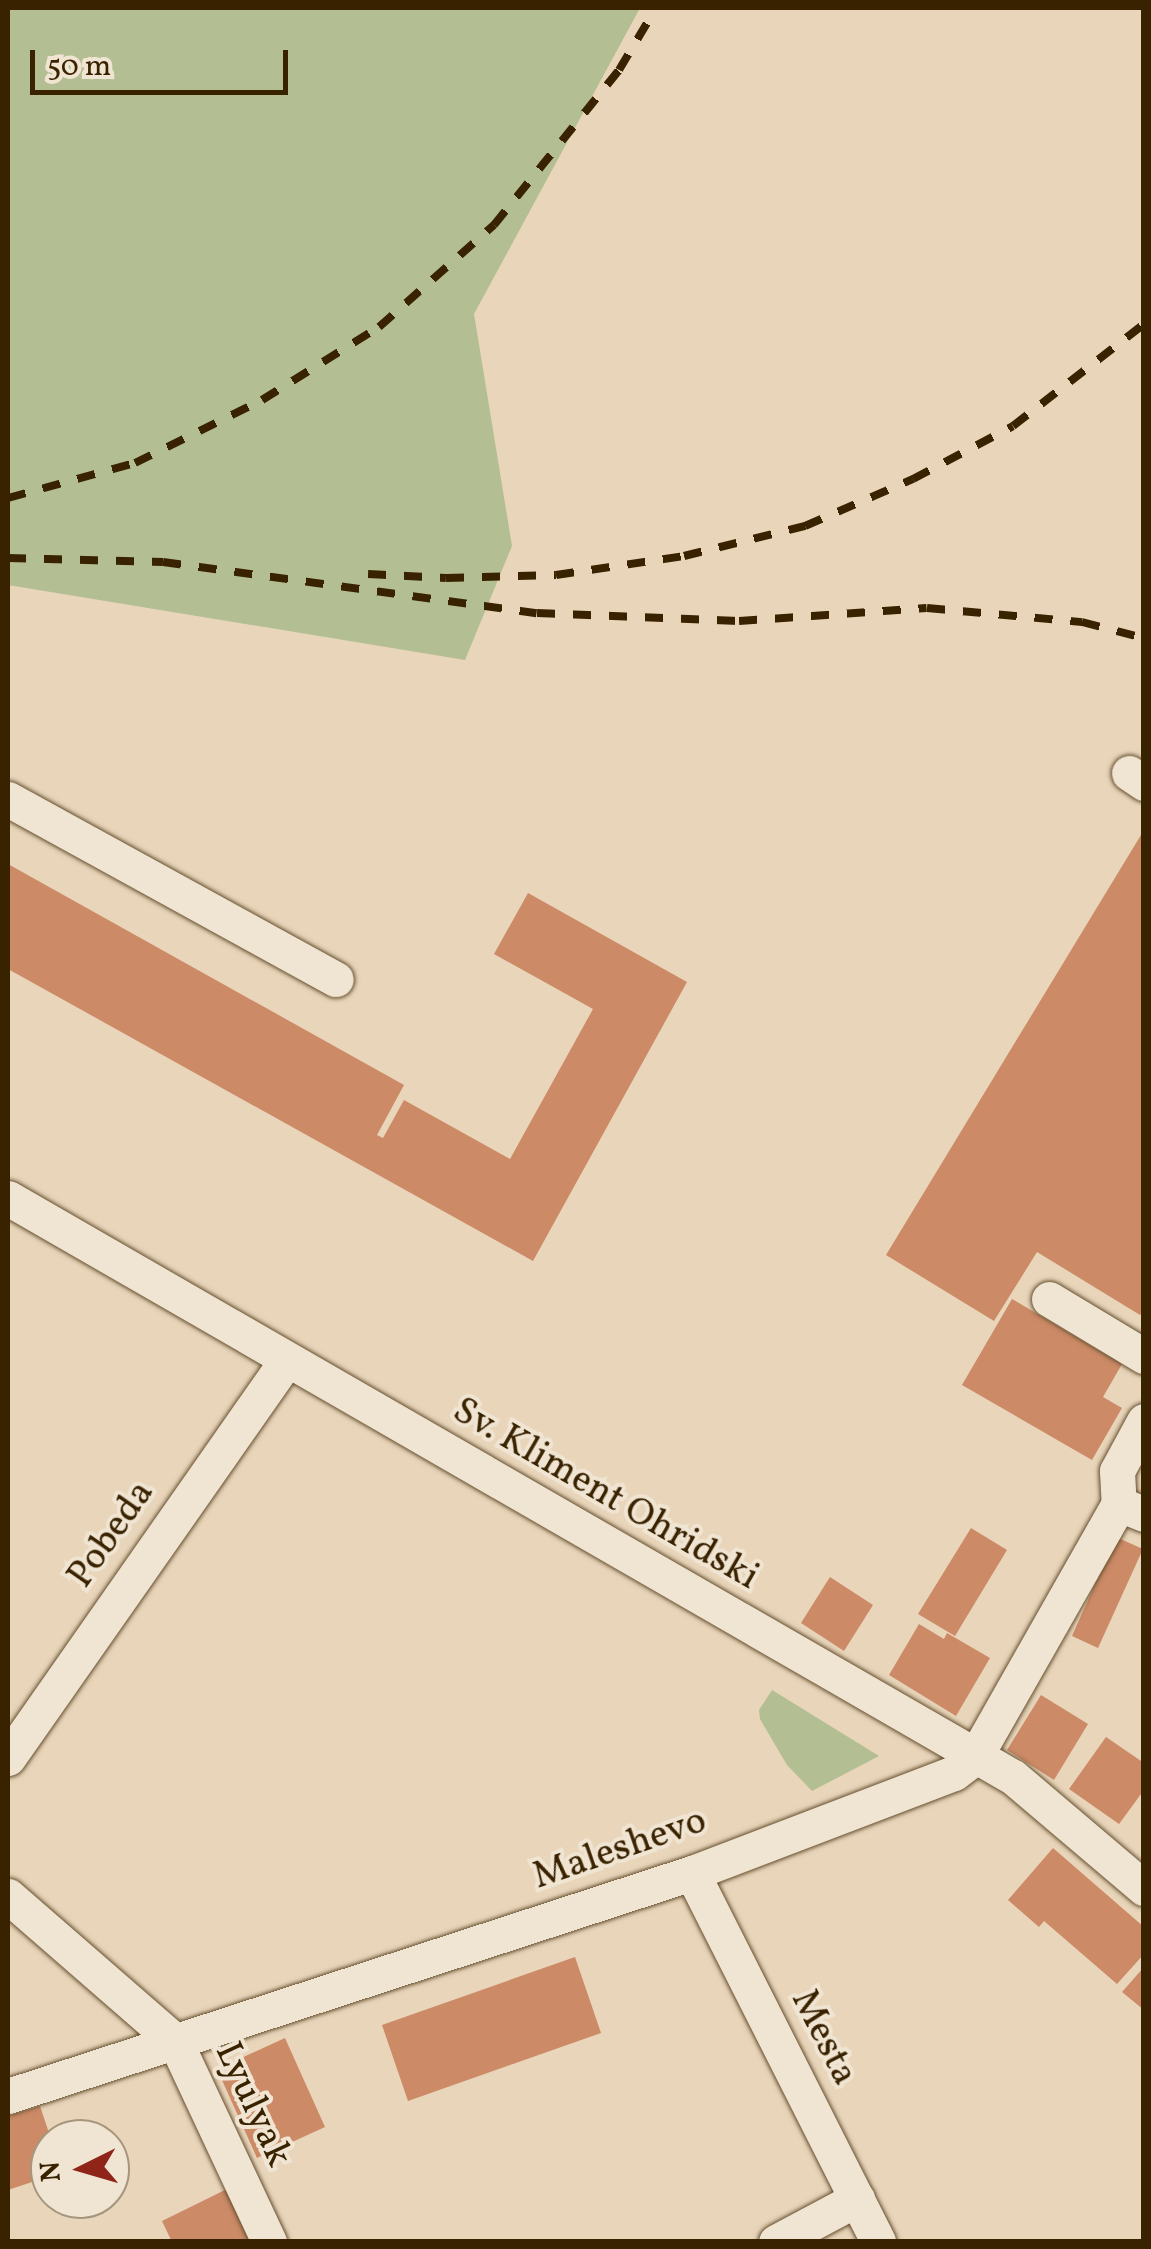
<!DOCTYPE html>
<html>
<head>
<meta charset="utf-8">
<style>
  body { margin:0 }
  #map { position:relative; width:1151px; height:2249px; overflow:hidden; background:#e8d5ba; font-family:Vollkorn,serif }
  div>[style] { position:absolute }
  .green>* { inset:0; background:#b3be92 }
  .building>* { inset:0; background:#cc8a67 }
  .roads { filter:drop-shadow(0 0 2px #654f2e) drop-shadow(0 0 2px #654f2e) }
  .minor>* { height:35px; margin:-17.5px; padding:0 17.5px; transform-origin:17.5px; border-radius:17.5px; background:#f0e4d2 }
  .rail>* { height:8px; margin-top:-4px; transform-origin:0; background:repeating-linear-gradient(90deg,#392200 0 18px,transparent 0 36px) }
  span { translate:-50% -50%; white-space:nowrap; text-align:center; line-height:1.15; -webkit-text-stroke:8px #f0e4d2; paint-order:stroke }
  .street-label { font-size:38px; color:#392200 }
  .frame { position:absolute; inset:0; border:10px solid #392200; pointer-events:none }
  .north { position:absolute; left:30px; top:2119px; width:100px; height:100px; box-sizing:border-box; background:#f0e4d2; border:2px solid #a7967e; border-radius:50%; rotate:265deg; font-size:28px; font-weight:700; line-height:40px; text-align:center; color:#392200 }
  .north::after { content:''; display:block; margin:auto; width:35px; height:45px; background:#8f2418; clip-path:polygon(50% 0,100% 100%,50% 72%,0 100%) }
  .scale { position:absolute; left:30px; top:50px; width:258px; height:45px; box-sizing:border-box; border:5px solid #392200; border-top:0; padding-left:12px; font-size:30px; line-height:35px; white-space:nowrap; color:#392200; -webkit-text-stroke:8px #f0e4d2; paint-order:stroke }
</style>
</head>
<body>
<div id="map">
  <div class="green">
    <i style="clip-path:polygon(8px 8px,640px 8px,474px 314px,512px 546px,465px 660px,8px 585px)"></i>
    <i style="clip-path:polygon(772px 1690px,879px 1756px,812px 1791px,787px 1765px,760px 1719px,759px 1710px)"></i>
  </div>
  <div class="building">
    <i style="clip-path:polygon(1144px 830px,1144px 1309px,1140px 1315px,1037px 1252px,994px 1321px,886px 1255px)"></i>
    <i style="clip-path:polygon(8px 864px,404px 1085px,377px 1135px,383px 1138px,404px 1100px,510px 1159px,593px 1009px,494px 954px,528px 893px,687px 982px,533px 1261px,8px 969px)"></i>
    <i style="clip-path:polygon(1012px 1299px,1122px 1364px,1103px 1397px,1122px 1408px,1092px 1460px,962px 1385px)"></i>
    <i style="clip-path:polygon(971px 1528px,1007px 1550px,955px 1636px,918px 1614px)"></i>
    <i style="clip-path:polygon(1116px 1537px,1143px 1549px,1098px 1648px,1072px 1636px)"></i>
    <i style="clip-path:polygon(830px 1577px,873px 1605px,844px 1651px,801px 1623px)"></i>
    <i style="clip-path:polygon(919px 1624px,944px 1639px,947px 1633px,990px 1658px,956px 1716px,889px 1675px)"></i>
    <i style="clip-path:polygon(1041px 1695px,1088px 1724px,1054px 1780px,1007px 1750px)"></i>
    <i style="clip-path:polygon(1106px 1737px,1144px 1763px,1144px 1790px,1119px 1824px,1069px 1789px)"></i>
    <i style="clip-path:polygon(1053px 1848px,1144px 1927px,1144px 1954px,1117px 1984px,1044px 1921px,1039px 1927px,1008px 1900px)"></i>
    <i style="clip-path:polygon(575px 1957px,601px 2033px,408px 2101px,382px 2025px)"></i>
    <i style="clip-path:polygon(1144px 1967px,1144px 2010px,1122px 1992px)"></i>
    <i style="clip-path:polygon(285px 2038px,325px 2127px,257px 2158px,217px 2069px)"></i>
    <i style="clip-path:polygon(40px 2106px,51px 2139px,50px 2176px,8px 2190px,8px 2116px)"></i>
    <i style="clip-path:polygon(227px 2189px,252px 2242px,172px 2242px,162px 2221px)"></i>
  </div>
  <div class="roads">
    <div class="minor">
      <i style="left:1129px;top:773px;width:18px;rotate:34deg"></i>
      <i style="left:8px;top:799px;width:374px;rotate:28.8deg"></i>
      <i style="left:8px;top:1198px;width:1160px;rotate:29.95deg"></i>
      <i style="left:1013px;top:1777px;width:172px;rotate:40.3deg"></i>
      <i style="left:1049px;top:1299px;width:111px;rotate:31deg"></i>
      <i style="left:1144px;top:1421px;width:57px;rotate:118.4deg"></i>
      <i style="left:1117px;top:1471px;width:33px;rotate:87deg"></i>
      <i style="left:1119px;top:1504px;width:27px;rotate:22deg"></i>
      <i style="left:8px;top:1758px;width:485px;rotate:-55deg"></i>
      <i style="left:692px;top:1873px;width:413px;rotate:63.2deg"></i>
      <i style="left:8px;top:1896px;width:221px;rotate:41deg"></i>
      <i style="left:175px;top:2041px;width:222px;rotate:64.9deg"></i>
      <i style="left:8px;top:2096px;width:719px;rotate:-18.06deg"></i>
      <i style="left:692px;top:1873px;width:280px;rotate:-20.9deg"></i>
      <i style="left:954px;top:1773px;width:26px;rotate:-37deg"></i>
      <i style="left:975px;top:1757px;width:291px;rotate:-60.4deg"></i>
      <i style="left:776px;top:2242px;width:92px;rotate:-28deg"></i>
    </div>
  </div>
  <div class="rail">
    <i style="left:8px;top:498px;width:132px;rotate:-15.4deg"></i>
    <i style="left:135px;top:463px;width:142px;rotate:-26.4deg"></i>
    <i style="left:262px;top:400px;width:138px;rotate:-32deg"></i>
    <i style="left:379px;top:327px;width:154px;rotate:-41.6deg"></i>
    <i style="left:494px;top:225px;width:199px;rotate:-51.1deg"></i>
    <i style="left:619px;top:70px;width:72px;rotate:-59.2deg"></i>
    <i style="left:8px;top:558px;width:155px;rotate:1.5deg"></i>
    <i style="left:163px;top:562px;width:377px;rotate:7.8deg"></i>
    <i style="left:537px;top:613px;width:202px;rotate:2.3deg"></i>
    <i style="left:739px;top:621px;width:188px;rotate:-4deg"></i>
    <i style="left:927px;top:608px;width:156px;rotate:5.2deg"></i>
    <i style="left:1082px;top:622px;width:64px;rotate:14.5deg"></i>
    <i style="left:368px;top:574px;width:78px;rotate:2.9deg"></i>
    <i style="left:446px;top:578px;width:110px;rotate:-1.6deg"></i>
    <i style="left:556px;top:575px;width:129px;rotate:-8.4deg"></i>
    <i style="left:684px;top:556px;width:125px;rotate:-13.9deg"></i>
    <i style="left:805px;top:526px;width:118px;rotate:-23.5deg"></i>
    <i style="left:913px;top:479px;width:113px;rotate:-27.9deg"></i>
    <i style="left:1013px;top:426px;width:166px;rotate:-37.9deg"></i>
  </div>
  <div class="street-label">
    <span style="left:605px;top:1495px;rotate:30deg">Sv. Kliment Ohridski</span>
    <span style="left:112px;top:1535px;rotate:-55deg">Pobeda</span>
    <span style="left:620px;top:1850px;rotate:-19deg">Maleshevo</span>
    <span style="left:823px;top:2038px;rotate:63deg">Mesta</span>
    <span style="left:252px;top:2105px;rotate:65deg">Lyulyak</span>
  </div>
  <div class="frame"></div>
  <div class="north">N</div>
  <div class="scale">50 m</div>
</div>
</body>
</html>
